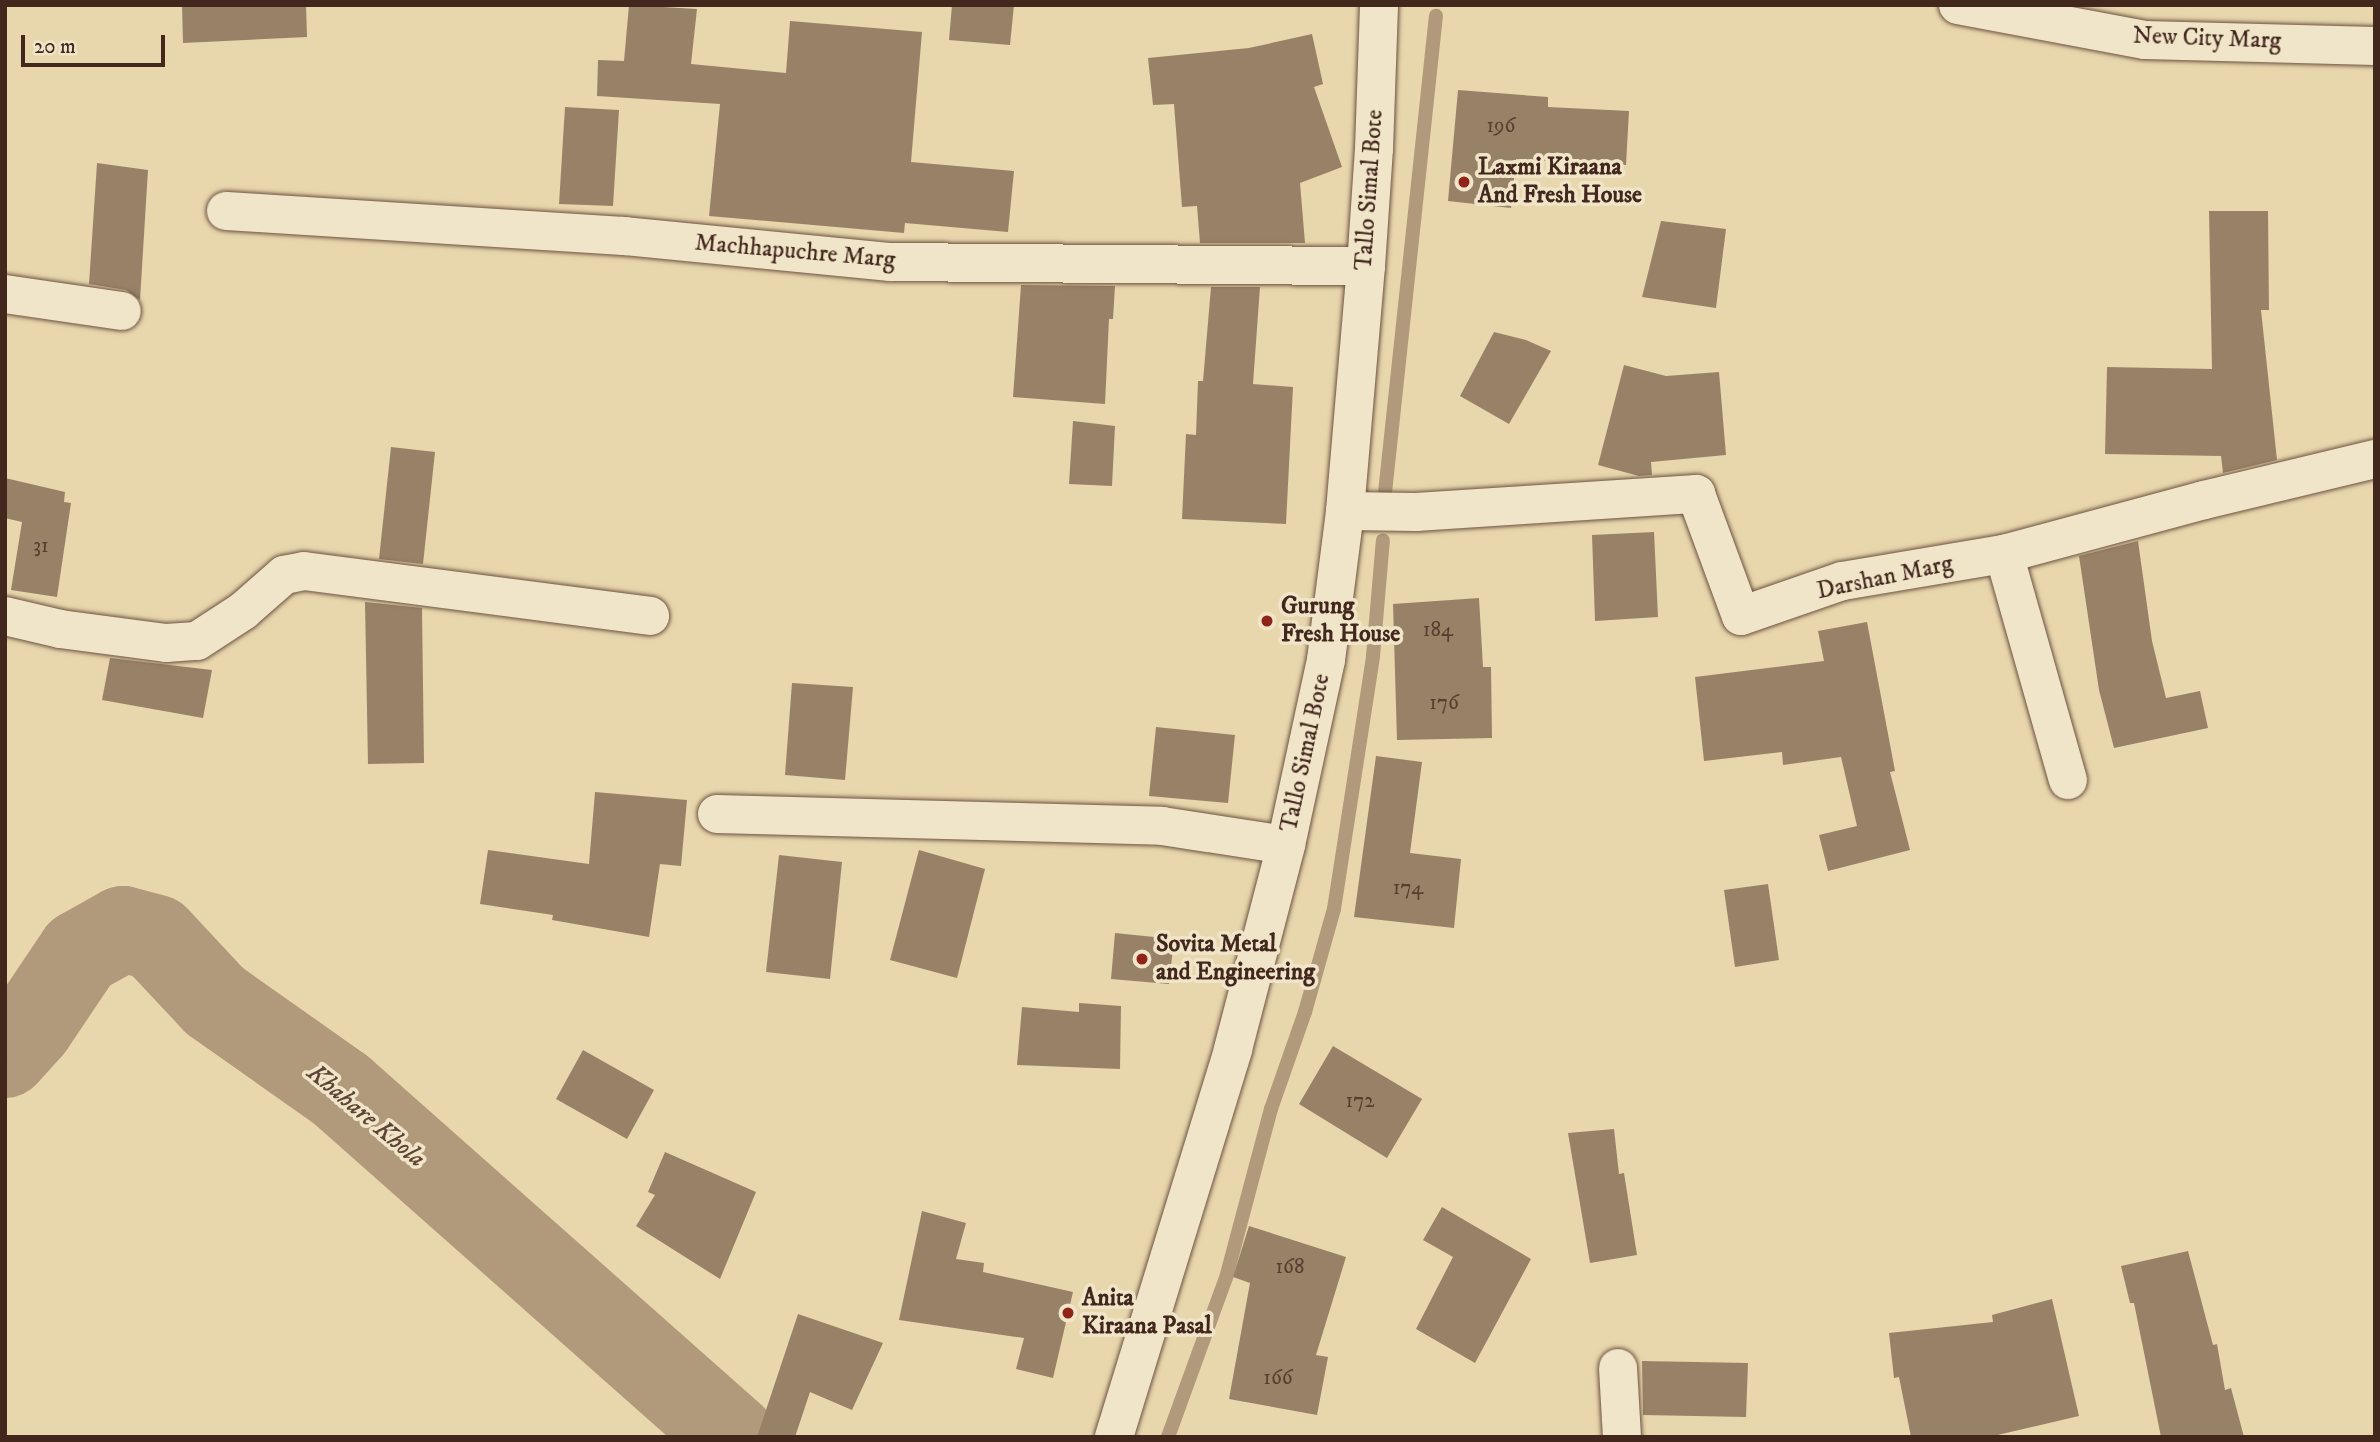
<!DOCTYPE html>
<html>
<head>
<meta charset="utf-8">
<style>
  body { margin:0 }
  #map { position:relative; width:2380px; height:1442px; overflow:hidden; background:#e8d6ac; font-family:"IM FELL DW Pica",serif }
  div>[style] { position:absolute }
  .stream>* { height:14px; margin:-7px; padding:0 7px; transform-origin:7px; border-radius:7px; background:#b09a7b }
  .river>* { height:86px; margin:-43px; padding:0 43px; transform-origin:43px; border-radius:43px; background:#b09a7b }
  .building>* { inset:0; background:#988267 }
  .roads { filter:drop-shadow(0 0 2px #6c5341) drop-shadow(0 0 2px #6c5341) }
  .street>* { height:38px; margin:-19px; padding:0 19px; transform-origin:19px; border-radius:19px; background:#f0e4c9 }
  .secondary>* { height:38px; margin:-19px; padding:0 19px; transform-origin:19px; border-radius:19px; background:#f0e4c9 }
  .dots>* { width:19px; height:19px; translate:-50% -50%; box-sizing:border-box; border:4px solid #f0e4c9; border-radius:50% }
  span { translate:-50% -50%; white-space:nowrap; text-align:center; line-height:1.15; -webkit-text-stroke:7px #f0e4c9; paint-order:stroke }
  .number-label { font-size:21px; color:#583e30 }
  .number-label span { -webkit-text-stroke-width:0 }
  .street-label { font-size:24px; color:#42271d }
  .poi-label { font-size:24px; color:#42271d; font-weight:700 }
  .left { translate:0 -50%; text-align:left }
  .water-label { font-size:26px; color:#5e4434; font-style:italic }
  .frame { position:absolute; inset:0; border:7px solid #42271d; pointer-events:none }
  .scale { position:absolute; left:21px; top:35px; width:144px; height:32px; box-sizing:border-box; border:4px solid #42271d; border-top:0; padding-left:9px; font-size:21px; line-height:24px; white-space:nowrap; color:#42271d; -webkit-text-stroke:5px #f0e4c9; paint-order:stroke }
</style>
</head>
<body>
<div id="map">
  <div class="stream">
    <i style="left:1384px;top:502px;width:489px;rotate:-83.9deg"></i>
    <i style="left:1168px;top:1437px;width:169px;rotate:-70deg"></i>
    <i style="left:1226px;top:1278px;width:175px;rotate:-75.1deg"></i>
    <i style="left:1271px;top:1109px;width:103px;rotate:-70.7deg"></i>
    <i style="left:1305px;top:1012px;width:107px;rotate:-74.3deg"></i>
    <i style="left:1334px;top:909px;width:256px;rotate:-81.2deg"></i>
    <i style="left:1373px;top:656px;width:116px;rotate:-85.1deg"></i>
  </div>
  <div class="river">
    <i style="left:5px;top:1055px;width:39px;rotate:-48deg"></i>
    <i style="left:31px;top:1026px;width:88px;rotate:-56.1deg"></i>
    <i style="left:80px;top:953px;width:49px;rotate:-29.2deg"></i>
    <i style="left:123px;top:929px;width:34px;rotate:15deg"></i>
    <i style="left:156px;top:938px;width:86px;rotate:46.9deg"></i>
    <i style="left:215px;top:1001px;width:154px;rotate:35.2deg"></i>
    <i style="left:341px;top:1090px;width:524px;rotate:41.52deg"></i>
  </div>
  <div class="building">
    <i style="clip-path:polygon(182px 5px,306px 5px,307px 37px,183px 43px)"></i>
    <i style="clip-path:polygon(629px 5px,697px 9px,691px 64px,786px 73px,790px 21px,922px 32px,911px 162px,1014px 171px,1008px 232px,905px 223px,904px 233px,709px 216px,720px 104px,597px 96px,598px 60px,624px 61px)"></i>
    <i style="clip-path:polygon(952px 5px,1014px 5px,1010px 45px,949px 40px)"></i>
    <i style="clip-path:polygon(1312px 34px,1323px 84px,1314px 87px,1342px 167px,1300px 183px,1305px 243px,1200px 243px,1197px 206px,1182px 207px,1174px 104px,1153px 105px,1148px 58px,1249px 48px)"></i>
    <i style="clip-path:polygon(1458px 90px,1548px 97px,1548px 107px,1629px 111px,1626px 165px,1516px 159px,1511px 208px,1448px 201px)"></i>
    <i style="clip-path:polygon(565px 107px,619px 110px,613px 206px,559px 204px)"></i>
    <i style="clip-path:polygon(97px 163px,148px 170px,140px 300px,126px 290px,89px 284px)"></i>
    <i style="clip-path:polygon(2209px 211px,2268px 211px,2269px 310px,2261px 310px,2277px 460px,2223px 473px,2221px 456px,2105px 454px,2107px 367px,2212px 369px)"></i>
    <i style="clip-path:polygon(1661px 221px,1726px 229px,1716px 308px,1642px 297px)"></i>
    <i style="clip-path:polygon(1021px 285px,1115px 286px,1113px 319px,1109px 319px,1105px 404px,1013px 397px)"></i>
    <i style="clip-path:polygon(1211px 287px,1260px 287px,1253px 384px,1293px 387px,1286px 524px,1182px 519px,1186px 434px,1196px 435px,1198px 381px,1203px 381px)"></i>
    <i style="clip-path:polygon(1494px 332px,1526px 340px,1551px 351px,1509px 424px,1460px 396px)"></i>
    <i style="clip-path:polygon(1624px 365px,1666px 376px,1719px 372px,1726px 455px,1651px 462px,1652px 475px,1639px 476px,1598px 465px)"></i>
    <i style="clip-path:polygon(1073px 421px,1115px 426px,1112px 486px,1069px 484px)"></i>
    <i style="clip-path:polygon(391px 447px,435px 452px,423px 564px,379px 559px)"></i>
    <i style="clip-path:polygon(5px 478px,65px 492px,64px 502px,71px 503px,57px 597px,11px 590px,22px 522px,5px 518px)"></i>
    <i style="clip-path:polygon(1654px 532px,1658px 617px,1595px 621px,1592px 535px)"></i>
    <i style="clip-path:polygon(2138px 541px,2152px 641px,2166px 698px,2200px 691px,2208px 728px,2114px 748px,2099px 690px,2079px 556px)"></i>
    <i style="clip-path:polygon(1479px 598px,1483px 667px,1491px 667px,1492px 738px,1397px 740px,1393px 604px)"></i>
    <i style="clip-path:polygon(365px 602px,422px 608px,424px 763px,368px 764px)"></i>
    <i style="clip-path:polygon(1867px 622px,1895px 771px,1890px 772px,1910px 850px,1828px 871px,1819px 835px,1857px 826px,1841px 757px,1783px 765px,1782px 752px,1704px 761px,1695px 677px,1824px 661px,1818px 631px)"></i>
    <i style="clip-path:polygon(110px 658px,212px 670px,203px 718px,102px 700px)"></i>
    <i style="clip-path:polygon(792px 683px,853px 687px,845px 780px,785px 775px)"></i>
    <i style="clip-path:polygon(1156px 727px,1235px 735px,1228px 803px,1149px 796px)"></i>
    <i style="clip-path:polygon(1376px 756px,1422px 762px,1410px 853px,1461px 859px,1454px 928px,1354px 917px)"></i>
    <i style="clip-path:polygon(595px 792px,687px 800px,681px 866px,660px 864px,649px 937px,552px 920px,553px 915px,480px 904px,488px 850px,589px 864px)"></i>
    <i style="clip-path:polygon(919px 850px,985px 869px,957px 978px,890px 960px)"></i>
    <i style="clip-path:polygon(779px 855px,842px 862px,830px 979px,766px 972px)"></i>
    <i style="clip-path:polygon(1768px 884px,1779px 960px,1735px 967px,1724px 890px)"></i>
    <i style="clip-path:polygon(1115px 933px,1174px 939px,1169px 984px,1111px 979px)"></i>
    <i style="clip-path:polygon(1079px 1003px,1121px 1006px,1120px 1069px,1017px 1065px,1022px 1007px,1079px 1012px)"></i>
    <i style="clip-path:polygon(1333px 1046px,1422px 1099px,1387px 1158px,1299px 1104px)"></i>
    <i style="clip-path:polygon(583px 1050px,654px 1090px,627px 1139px,556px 1099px)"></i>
    <i style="clip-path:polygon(1614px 1129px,1619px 1174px,1624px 1173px,1637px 1255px,1590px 1263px,1568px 1133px)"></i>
    <i style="clip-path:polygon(665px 1152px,756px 1192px,720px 1279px,636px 1226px,655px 1195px,648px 1192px)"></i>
    <i style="clip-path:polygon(1442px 1207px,1531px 1259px,1475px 1363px,1416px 1329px,1453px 1257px,1423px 1240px)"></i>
    <i style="clip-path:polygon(922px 1211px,966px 1223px,956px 1259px,984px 1263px,983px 1272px,1073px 1292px,1053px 1378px,1016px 1369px,1024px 1338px,899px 1320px)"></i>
    <i style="clip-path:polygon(1249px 1226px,1346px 1257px,1316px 1355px,1328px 1357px,1317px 1415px,1229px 1399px,1250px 1283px,1233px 1277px)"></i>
    <i style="clip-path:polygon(2188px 1251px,2213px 1345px,2217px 1344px,2225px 1390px,2231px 1388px,2244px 1437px,2161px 1437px,2134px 1303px,2130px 1303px,2121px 1266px)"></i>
    <i style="clip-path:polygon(2052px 1299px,2079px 1416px,1989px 1437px,1911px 1437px,1899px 1377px,1894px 1378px,1889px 1333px,1993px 1322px,1992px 1315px)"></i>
    <i style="clip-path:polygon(798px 1314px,883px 1343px,852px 1410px,810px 1392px,795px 1437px,757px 1437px)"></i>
    <i style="clip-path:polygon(1642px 1361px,1748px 1363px,1746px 1417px,1643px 1415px)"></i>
  </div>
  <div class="roads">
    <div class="street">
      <i style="left:1958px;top:5px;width:190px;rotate:10.6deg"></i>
      <i style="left:2145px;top:40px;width:230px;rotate:1.5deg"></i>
      <i style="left:226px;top:211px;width:399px;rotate:3.6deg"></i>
      <i style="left:624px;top:236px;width:267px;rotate:5.6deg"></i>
      <i style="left:890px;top:262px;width:476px;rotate:0.5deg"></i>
      <i style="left:5px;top:294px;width:118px;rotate:8.3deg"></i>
      <i style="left:1345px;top:511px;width:71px;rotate:0.8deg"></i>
      <i style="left:1416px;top:512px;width:281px;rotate:-3.7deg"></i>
      <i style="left:1696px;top:494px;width:130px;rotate:69.8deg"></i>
      <i style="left:1741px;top:616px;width:107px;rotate:-19.1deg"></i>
      <i style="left:1842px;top:581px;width:164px;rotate:-9.5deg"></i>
      <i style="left:2004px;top:554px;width:207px;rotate:-15.1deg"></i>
      <i style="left:2204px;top:500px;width:176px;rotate:-13.5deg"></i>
      <i style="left:2004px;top:554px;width:235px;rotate:74.2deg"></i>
      <i style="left:5px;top:616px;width:57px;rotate:13.3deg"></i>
      <i style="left:60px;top:629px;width:107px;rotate:7.5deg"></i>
      <i style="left:166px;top:643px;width:31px;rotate:-4deg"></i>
      <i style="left:197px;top:641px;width:55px;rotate:-33.1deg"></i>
      <i style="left:243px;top:611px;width:55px;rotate:-41.3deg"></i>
      <i style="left:284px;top:575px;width:20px;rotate:-11deg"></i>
      <i style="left:304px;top:571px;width:349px;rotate:7.4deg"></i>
      <i style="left:717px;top:814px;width:445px;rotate:1.5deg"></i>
      <i style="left:1162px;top:826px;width:125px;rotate:8.7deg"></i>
      <i style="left:1618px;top:1368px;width:69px;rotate:86.7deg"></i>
    </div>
    <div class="secondary">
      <i style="left:1114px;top:1437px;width:406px;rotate:-72.9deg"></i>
      <i style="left:1233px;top:1049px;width:211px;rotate:-75.4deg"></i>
      <i style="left:1286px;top:845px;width:189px;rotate:-77.8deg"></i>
      <i style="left:1326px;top:660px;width:150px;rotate:-82.7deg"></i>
      <i style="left:1345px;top:511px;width:246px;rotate:-85.1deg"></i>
      <i style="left:1366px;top:266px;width:117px;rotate:-86.1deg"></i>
      <i style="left:1374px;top:149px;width:144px;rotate:-88deg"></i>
    </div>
  </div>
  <div class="dots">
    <i style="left:1464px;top:182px;background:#8f2418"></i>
    <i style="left:1267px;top:621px;background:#8f2418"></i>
    <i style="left:1142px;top:959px;background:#8f2418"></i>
    <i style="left:1068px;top:1313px;background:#8f2418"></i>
  </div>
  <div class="number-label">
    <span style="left:1501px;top:126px">196</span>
    <span style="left:41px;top:546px">31</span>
    <span style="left:1438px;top:630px">184</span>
    <span style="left:1444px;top:703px">176</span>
    <span style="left:1408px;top:888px">174</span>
    <span style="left:1360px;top:1101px">172</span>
    <span style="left:1290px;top:1267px">168</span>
    <span style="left:1278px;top:1378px">166</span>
  </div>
  <div class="street-label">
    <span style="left:2207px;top:39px;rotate:2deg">New City Marg</span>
    <span style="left:1370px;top:190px;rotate:-86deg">Tallo Simal Bote</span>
    <span style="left:795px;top:252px;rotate:5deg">Machhapuchre Marg</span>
    <span style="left:1885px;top:578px;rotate:-12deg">Darshan Marg</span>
    <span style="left:1306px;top:753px;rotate:-78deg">Tallo Simal Bote</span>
  </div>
  <div class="poi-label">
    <span class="left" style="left:1478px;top:182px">Laxmi Kiraana<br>And Fresh House</span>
    <span class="left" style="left:1281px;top:621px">Gurung<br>Fresh House</span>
    <span class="left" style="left:1156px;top:959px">Sovita Metal<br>and Engineering</span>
    <span class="left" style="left:1082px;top:1313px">Anita<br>Kiraana Pasal</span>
  </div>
  <div class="water-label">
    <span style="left:366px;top:1116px;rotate:40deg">Khahare Khola</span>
  </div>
  <div class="frame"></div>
  <div class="scale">20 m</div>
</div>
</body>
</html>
